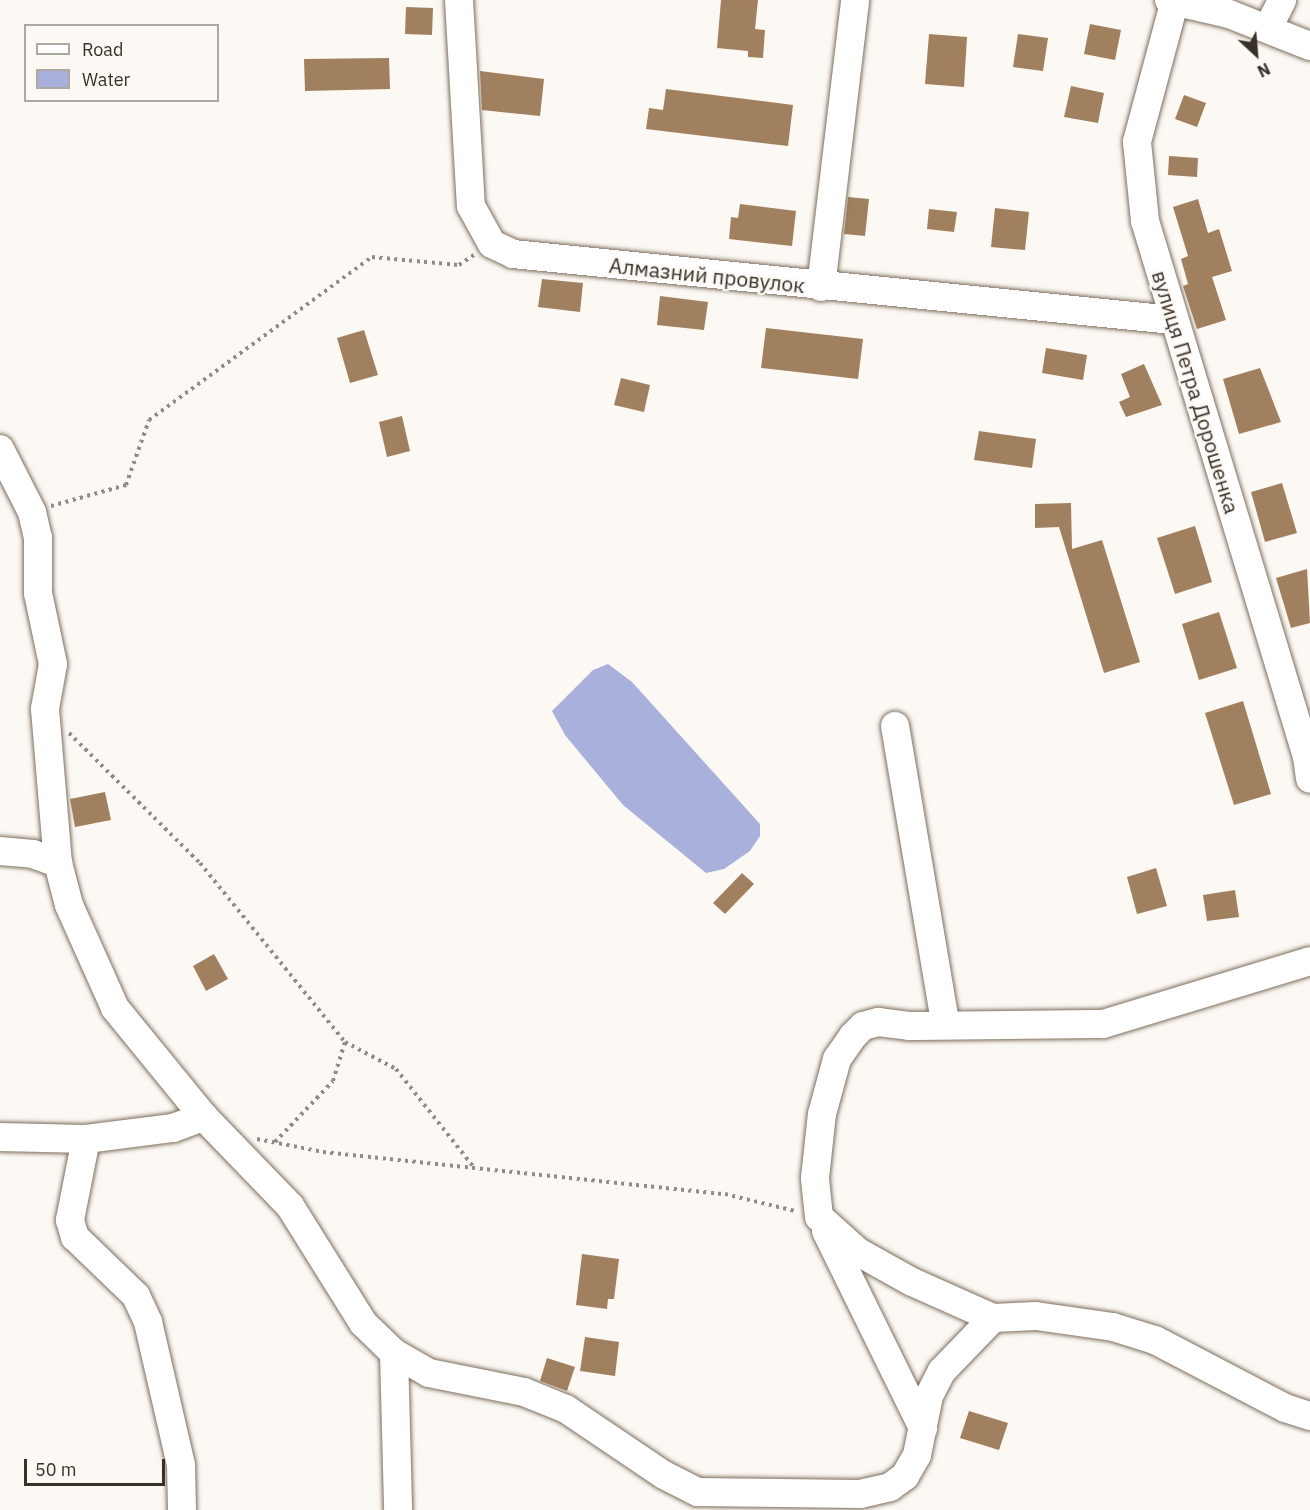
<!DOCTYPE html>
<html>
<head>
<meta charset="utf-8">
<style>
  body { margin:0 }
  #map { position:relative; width:1310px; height:1510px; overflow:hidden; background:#fcf8f4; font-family:"IBM Plex Sans",sans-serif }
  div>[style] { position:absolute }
  .water>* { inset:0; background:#a8b0db }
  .building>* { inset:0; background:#a1805f }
  .path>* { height:4px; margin-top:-2px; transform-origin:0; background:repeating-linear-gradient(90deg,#928c86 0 3px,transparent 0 7.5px) }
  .roads { filter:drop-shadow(0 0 2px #7e6e5d) drop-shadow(0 0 2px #7e6e5d) }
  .minor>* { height:28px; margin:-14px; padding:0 14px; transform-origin:14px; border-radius:14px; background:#fff }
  span { translate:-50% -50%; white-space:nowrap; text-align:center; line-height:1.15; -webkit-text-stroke:4.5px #fcf8f4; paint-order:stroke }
  .street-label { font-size:21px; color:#383029 }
  .legend { position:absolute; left:24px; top:24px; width:195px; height:78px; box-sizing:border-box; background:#fcf8f4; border:2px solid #aea8a3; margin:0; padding:8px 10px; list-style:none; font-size:18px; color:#383029 }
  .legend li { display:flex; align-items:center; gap:12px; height:30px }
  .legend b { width:30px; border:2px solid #aea8a3 }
  .north { position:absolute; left:1226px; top:24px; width:60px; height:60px; -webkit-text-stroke:4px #fcf8f4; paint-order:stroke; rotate:154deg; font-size:16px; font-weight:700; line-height:24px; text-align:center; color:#383029 }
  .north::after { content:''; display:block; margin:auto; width:21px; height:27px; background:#383029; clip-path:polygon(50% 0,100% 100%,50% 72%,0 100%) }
  .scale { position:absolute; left:24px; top:1459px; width:141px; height:27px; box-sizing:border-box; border:3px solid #383029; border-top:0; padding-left:8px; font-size:18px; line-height:21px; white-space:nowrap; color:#383029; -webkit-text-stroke:4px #fcf8f4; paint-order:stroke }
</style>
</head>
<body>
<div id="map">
  <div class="water">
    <i style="clip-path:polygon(608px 664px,632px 682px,760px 824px,760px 836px,750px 851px,724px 869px,706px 873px,623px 805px,565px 735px,552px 711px,593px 670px)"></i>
  </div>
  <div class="building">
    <i style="clip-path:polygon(721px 0,758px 0,755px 29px,765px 30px,763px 58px,748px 57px,748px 51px,717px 48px)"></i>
    <i style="clip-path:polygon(406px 7px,433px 8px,432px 35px,405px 34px)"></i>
    <i style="clip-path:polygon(1090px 24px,1121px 30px,1115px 60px,1084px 54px)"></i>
    <i style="clip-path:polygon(929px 34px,967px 37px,964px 87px,925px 84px)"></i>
    <i style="clip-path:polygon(1018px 34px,1048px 38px,1043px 71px,1013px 67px)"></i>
    <i style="clip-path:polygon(389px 58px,390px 89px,305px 91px,304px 59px)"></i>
    <i style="clip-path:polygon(480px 71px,544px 79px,540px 116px,482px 110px)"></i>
    <i style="clip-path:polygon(1071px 86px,1104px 93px,1098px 123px,1064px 117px)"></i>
    <i style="clip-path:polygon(666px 89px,793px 105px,788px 146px,646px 129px,649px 108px,663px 110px)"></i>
    <i style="clip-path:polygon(1184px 95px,1206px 103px,1197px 127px,1175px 119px)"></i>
    <i style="clip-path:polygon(1169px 156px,1198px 158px,1197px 177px,1168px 175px)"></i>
    <i style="clip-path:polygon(848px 197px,869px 199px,865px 236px,844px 234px)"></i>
    <i style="clip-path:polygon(1198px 199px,1208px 233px,1219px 229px,1232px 271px,1212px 277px,1226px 320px,1197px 329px,1183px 286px,1188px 284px,1181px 259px,1188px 256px,1173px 207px)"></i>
    <i style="clip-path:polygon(740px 204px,796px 211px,792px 246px,729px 239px,731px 217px,738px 218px)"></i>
    <i style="clip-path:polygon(995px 208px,1029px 212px,1025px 250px,991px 247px)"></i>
    <i style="clip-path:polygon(929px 209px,957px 212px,954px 232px,927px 229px)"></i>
    <i style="clip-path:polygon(542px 279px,583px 283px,580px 312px,538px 307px)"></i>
    <i style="clip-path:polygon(660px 296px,708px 302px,704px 330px,657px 325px)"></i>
    <i style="clip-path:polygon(766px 328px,863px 339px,858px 379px,761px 368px)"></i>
    <i style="clip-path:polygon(364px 330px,378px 375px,350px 383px,337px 338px)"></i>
    <i style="clip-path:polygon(1046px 348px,1087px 355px,1083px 380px,1042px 373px)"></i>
    <i style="clip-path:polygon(1144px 364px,1162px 405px,1126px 417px,1119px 402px,1130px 397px,1121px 374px)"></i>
    <i style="clip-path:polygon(1260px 368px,1281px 422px,1239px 434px,1223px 379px)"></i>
    <i style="clip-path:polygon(621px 378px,650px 385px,644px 412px,614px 405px)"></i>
    <i style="clip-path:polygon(402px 416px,410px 451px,387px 457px,379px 422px)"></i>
    <i style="clip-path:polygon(979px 431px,1036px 439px,1032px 468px,974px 460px)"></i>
    <i style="clip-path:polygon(1282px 483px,1297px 533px,1265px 542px,1251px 492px)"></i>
    <i style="clip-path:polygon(1071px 503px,1072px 549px,1102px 540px,1140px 662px,1104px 673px,1059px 527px,1035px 528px,1035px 504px)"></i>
    <i style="clip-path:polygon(1195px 526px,1212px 582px,1175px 594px,1157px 538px)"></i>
    <i style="clip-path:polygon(1307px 569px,1310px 623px,1291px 628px,1276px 578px)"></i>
    <i style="clip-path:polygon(1219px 612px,1237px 668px,1199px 680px,1182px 624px)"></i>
    <i style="clip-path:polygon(1243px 701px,1271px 794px,1234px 805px,1205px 713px)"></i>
    <i style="clip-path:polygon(105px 792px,111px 820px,75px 827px,70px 799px)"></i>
    <i style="clip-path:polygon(1156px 868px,1167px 906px,1137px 914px,1127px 877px)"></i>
    <i style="clip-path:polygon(742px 873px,754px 884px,725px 914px,713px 903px)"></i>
    <i style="clip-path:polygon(1235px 890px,1239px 917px,1207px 921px,1203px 895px)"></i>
    <i style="clip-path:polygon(214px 954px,228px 979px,206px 991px,193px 966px)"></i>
    <i style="clip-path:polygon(582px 1254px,619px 1259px,614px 1299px,608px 1299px,607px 1309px,576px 1305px)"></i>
    <i style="clip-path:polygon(585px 1337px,619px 1342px,615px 1376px,580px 1371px)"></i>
    <i style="clip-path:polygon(547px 1358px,575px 1367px,567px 1391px,540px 1381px)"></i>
    <i style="clip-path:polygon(969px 1411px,1008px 1423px,999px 1450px,960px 1438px)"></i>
  </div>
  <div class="path">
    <i style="left:51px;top:506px;width:78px;rotate:-15.6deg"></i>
    <i style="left:126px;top:485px;width:69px;rotate:-70.5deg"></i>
    <i style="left:149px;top:420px;width:276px;rotate:-36.2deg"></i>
    <i style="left:372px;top:257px;width:87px;rotate:5.3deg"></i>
    <i style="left:459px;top:265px;width:18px;rotate:-34deg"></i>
    <i style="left:69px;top:733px;width:185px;rotate:44.8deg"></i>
    <i style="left:200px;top:863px;width:230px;rotate:51deg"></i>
    <i style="left:345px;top:1042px;width:58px;rotate:27.9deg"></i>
    <i style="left:396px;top:1069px;width:124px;rotate:51.6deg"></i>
    <i style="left:257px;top:1139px;width:67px;rotate:11.1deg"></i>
    <i style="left:323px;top:1152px;width:404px;rotate:6deg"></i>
    <i style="left:725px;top:1194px;width:72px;rotate:13.7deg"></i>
    <i style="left:275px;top:1142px;width:84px;rotate:-46.4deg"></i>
    <i style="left:333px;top:1081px;width:41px;rotate:-72.9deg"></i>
  </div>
  <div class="roads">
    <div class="minor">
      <i style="left:459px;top:0;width:206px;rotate:86.7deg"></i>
      <i style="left:471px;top:206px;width:43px;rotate:61.1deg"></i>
      <i style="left:492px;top:244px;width:23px;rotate:25deg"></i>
      <i style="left:513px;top:254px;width:663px;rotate:5.71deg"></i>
      <i style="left:1169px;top:0;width:62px;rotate:13.1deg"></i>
      <i style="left:1229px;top:14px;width:87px;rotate:21.6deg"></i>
      <i style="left:1175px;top:0;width:147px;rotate:105deg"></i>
      <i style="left:1137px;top:142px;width:79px;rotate:84.2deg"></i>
      <i style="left:1145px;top:221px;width:560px;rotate:73.18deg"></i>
      <i style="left:1307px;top:757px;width:22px;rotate:82deg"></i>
      <i style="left:1268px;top:28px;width:31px;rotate:-63deg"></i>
      <i style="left:821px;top:287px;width:289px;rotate:-83.2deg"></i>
      <i style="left:0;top:449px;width:71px;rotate:63.1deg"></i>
      <i style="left:32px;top:512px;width:27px;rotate:77deg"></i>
      <i style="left:38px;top:538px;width:55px;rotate:90deg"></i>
      <i style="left:38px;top:593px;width:73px;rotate:78.1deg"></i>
      <i style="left:53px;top:664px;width:46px;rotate:100.1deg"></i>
      <i style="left:45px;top:709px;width:155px;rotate:85.2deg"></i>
      <i style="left:58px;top:863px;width:43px;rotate:75.3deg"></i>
      <i style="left:69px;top:905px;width:113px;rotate:65.9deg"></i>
      <i style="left:115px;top:1008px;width:141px;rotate:50.8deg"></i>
      <i style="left:204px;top:1117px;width:124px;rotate:46deg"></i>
      <i style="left:290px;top:1206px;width:138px;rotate:58deg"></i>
      <i style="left:363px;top:1323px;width:43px;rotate:44.1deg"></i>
      <i style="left:394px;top:1353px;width:40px;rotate:29.7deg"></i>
      <i style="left:429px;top:1373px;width:97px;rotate:11.3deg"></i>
      <i style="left:524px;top:1392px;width:45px;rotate:22deg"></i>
      <i style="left:566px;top:1409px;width:118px;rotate:34deg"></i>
      <i style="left:664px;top:1475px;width:38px;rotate:27deg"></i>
      <i style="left:698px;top:1492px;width:162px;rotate:0.7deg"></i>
      <i style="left:860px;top:1494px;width:31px;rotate:-13deg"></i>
      <i style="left:890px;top:1487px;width:19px;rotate:-36deg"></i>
      <i style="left:905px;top:1476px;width:24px;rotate:-60deg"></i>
      <i style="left:917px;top:1455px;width:60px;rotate:-78.5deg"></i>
      <i style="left:929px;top:1396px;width:28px;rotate:-63deg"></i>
      <i style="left:942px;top:1371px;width:74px;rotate:-46.1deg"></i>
      <i style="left:993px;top:1318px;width:43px;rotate:-2.7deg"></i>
      <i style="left:1036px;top:1316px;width:78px;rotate:8.1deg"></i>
      <i style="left:1113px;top:1327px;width:44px;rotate:17.2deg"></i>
      <i style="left:1155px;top:1340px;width:147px;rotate:27.6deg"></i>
      <i style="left:1285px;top:1408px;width:26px;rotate:18deg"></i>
      <i style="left:895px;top:726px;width:301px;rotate:80.4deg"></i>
      <i style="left:0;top:851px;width:33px;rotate:5deg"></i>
      <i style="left:33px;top:854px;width:27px;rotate:20deg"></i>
      <i style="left:0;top:1137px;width:86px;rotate:1.3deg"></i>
      <i style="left:86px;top:1139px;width:88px;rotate:-7.2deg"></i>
      <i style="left:173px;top:1128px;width:33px;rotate:-20deg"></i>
      <i style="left:86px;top:1139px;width:83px;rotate:101.2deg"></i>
      <i style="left:70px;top:1220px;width:18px;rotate:74deg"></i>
      <i style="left:75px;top:1237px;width:85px;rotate:44deg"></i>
      <i style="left:136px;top:1296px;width:29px;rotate:65deg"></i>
      <i style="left:148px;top:1322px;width:147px;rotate:77deg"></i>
      <i style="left:181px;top:1465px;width:45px;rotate:88.7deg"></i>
      <i style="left:826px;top:1231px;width:220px;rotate:63.8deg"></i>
      <i style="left:993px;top:1318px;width:89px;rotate:-156deg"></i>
      <i style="left:912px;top:1282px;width:62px;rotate:-150.9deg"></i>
      <i style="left:858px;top:1252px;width:52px;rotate:-138.1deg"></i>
      <i style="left:819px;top:1217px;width:39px;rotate:-96deg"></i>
      <i style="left:815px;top:1178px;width:64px;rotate:-83.8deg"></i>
      <i style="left:822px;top:1114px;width:57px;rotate:-74.7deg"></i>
      <i style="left:837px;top:1059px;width:28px;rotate:-55deg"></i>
      <i style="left:853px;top:1036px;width:14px;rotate:-45deg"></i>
      <i style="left:863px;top:1026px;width:16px;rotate:-15deg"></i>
      <i style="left:878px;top:1022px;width:31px;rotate:7deg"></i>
      <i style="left:909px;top:1026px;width:194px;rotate:-0.6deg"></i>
      <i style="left:1103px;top:1024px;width:216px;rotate:-16.9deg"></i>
      <i style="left:394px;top:1353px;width:157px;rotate:88.5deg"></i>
    </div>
  </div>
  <div class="street-label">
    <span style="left:707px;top:275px;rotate:6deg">Алмазний провулок</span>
    <span style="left:1196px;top:392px;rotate:73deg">вулиця Петра Дорошенка</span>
  </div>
  <ul class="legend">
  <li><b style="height:8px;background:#fff"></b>Road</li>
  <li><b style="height:16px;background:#a8b0db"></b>Water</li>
  </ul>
  <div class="north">N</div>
  <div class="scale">50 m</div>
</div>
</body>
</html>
